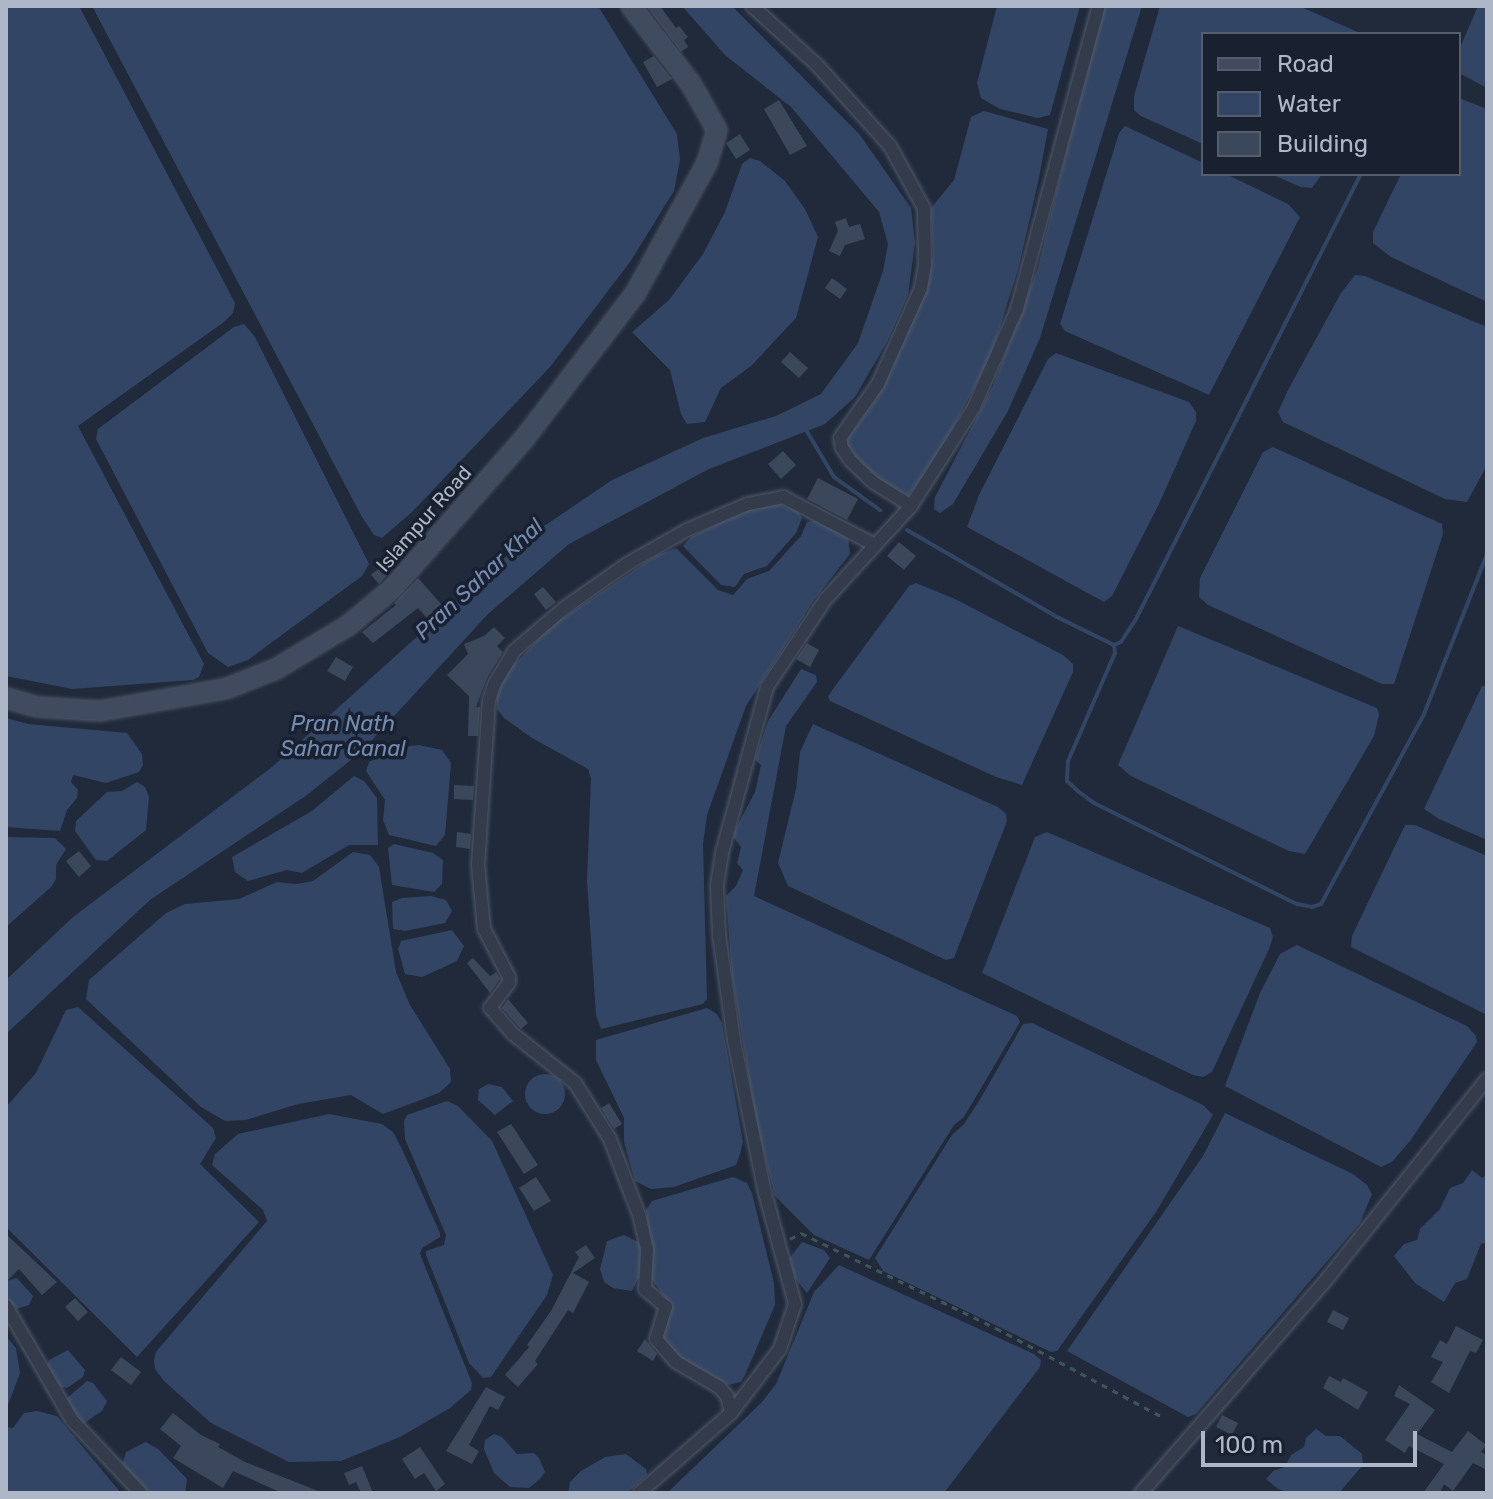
<!DOCTYPE html>
<html>
<head>
<meta charset="utf-8">
<style>
  body { margin:0 }
  #map { position:relative; width:1493px; height:1499px; overflow:hidden; background:#202a3b; font-family:Rubik,sans-serif }
  div>[style] { position:absolute }
  .water>* { inset:0; background:#324564 }
  .round { border-radius:50% }
  .stream>* { height:4px; margin:-2px; padding:0 2px; transform-origin:2px; border-radius:2px; background:#324564 }
  .building>* { inset:0; background:#3b485b }
  .path>* { height:3px; margin-top:-1.5px; transform-origin:0; background:repeating-linear-gradient(90deg,#405559 0 6px,transparent 0 12px) }
  .roads { filter:drop-shadow(0 0 2px #515a69) drop-shadow(0 0 2px #515a69) }
  .street>* { height:12px; margin:-6px; padding:0 6px; transform-origin:6px; border-radius:6px; background:#343c4b }
  .secondary>* { height:18px; margin:-9px; padding:0 9px; transform-origin:9px; border-radius:9px; background:#414b5f }
  span { translate:-50% -50%; white-space:nowrap; text-align:center; line-height:1.15; -webkit-text-stroke:7px #192130; paint-order:stroke }
  .street-label { font-size:20px; color:#aeb7c8 }
  .water-label { font-size:22px; color:#748cb2; font-style:italic }
  .frame { position:absolute; inset:0; border:8px solid #aeb7c8; pointer-events:none }
  .legend { position:absolute; left:1201px; top:32px; width:260px; height:144px; box-sizing:border-box; background:#192130; border:2px solid #555d6d; margin:0; padding:10px 14px; list-style:none; font-size:24px; color:#aeb7c8 }
  .legend li { display:flex; align-items:center; gap:16px; height:40px }
  .legend b { width:40px; border:2px solid #555d6d }
  .scale { position:absolute; left:1201px; top:1431px; width:216px; height:36px; box-sizing:border-box; border:4px solid #aeb7c8; border-top:0; padding-left:10px; font-size:24px; line-height:28px; white-space:nowrap; color:#aeb7c8; -webkit-text-stroke:6px #192130; paint-order:stroke }
</style>
</head>
<body>
<div id="map">
  <div class="water">
    <i style="clip-path:polygon(6px 6px,79px 6px,235px 303px,233px 313px,224px 322px,78px 426px,204px 664px,199px 677px,193px 680px,72px 689px,6px 676px)"></i>
    <i style="clip-path:polygon(92px 6px,598px 6px,677px 134px,680px 160px,674px 191px,630px 262px,550px 367px,412px 512px,382px 538px,374px 535px,362px 517px)"></i>
    <i style="clip-path:polygon(682px 6px,732px 6px,860px 135px,911px 208px,915px 243px,908px 295px,887px 342px,855px 397px,825px 424px,709px 469px,569px 544px,488px 614px,362px 751px,307px 795px,150px 900px,6px 1034px,6px 980px,73px 917px,272px 767px,528px 537px,612px 480px,703px 438px,776px 416px,821px 394px,858px 343px,883px 271px,888px 244px,879px 212px,791px 107px,725px 55px)"></i>
    <i style="clip-path:polygon(997px 6px,1080px 6px,1050px 115px,1038px 118px,1000px 109px,981px 98px,977px 83px)"></i>
    <i style="clip-path:polygon(1102px 6px,1142px 6px,1040px 338px,1008px 411px,953px 504px,940px 513px,934px 509px,935px 497px,993px 386px,1038px 267px)"></i>
    <i style="clip-path:polygon(1160px 6px,1299px 6px,1362px 34px,1203px 34px,1203px 144px,1141px 116px,1134px 110px,1134px 96px)"></i>
    <i style="clip-path:polygon(1478px 6px,1487px 6px,1487px 88px,1459px 73px,1459px 50px)"></i>
    <i style="clip-path:polygon(1459px 98px,1487px 109px,1487px 302px,1391px 257px,1373px 243px,1373px 232px,1401px 174px,1459px 174px)"></i>
    <i style="clip-path:polygon(984px 111px,1048px 129px,1039px 178px,1019px 266px,991px 356px,940px 452px,909px 495px,900px 493px,868px 473px,845px 442px,876px 398px,923px 298px,933px 256px,931px 208px,954px 180px,971px 117px)"></i>
    <i style="clip-path:polygon(1125px 126px,1203px 163px,1203px 174px,1226px 174px,1288px 204px,1300px 217px,1209px 395px,1065px 331px,1060px 324px,1119px 133px)"></i>
    <i style="clip-path:polygon(750px 158px,760px 161px,785px 181px,805px 209px,818px 237px,796px 318px,751px 366px,721px 388px,705px 422px,687px 424px,681px 414px,670px 370px,632px 332px,669px 300px,703px 254px,725px 212px,742px 164px)"></i>
    <i style="clip-path:polygon(1271px 174px,1322px 174px,1312px 188px,1301px 187px)"></i>
    <i style="clip-path:polygon(1355px 275px,1365px 276px,1487px 327px,1487px 465px,1467px 502px,1445px 499px,1283px 422px,1278px 412px,1288px 390px,1341px 293px)"></i>
    <i style="clip-path:polygon(244px 324px,255px 337px,369px 564px,362px 576px,248px 660px,228px 667px,208px 653px,96px 439px,98px 429px,234px 327px)"></i>
    <i style="clip-path:polygon(1056px 353px,1189px 402px,1196px 412px,1196px 421px,1159px 504px,1112px 596px,1104px 602px,967px 527px,979px 495px,1048px 359px)"></i>
    <i style="clip-path:polygon(1273px 447px,1442px 524px,1443px 534px,1394px 684px,1382px 684px,1208px 605px,1199px 597px,1200px 578px,1263px 452px)"></i>
    <i style="clip-path:polygon(775px 503px,798px 511px,802px 518px,796px 533px,767px 566px,744px 574px,735px 587px,721px 585px,683px 546px,691px 537px,753px 506px)"></i>
    <i style="clip-path:polygon(819px 520px,848px 536px,850px 554px,814px 600px,746px 706px,707px 815px,703px 844px,707px 999px,703px 1004px,601px 1029px,596px 1015px,587px 881px,591px 778px,588px 769px,532px 738px,504px 718px,497px 709px,496px 693px,506px 673px,551px 626px,655px 556px,676px 548px,718px 590px,733px 595px,747px 579px,769px 571px,801px 536px,807px 522px)"></i>
    <i style="clip-path:polygon(916px 583px,955px 599px,1063px 655px,1073px 664px,1073px 672px,1022px 785px,996px 777px,830px 701px,828px 697px,833px 689px,909px 586px)"></i>
    <i style="clip-path:polygon(1178px 626px,1377px 708px,1379px 715px,1374px 736px,1305px 854px,1289px 851px,1131px 776px,1118px 765px)"></i>
    <i style="clip-path:polygon(801px 669px,816px 675px,817px 682px,786px 726px,754px 896px,1017px 1016px,1020px 1022px,964px 1117px,954px 1125px,869px 1260px,814px 1235px,775px 1196px,756px 1121px,732px 975px,726px 896px,736px 886px,743px 870px,737px 863px,741px 847px,734px 838px,734px 832px,755px 792px,761px 765px,755px 760px,768px 721px)"></i>
    <i style="clip-path:polygon(1482px 686px,1487px 686px,1487px 840px,1439px 819px,1424px 809px)"></i>
    <i style="clip-path:polygon(6px 718px,28px 724px,127px 733px,142px 754px,143px 765px,139px 772px,106px 783px,73px 775px,71px 782px,78px 790px,77px 798px,67px 810px,60px 831px,6px 827px)"></i>
    <i style="clip-path:polygon(813px 724px,998px 807px,1006px 814px,1007px 821px,954px 958px,946px 960px,788px 886px,778px 863px,796px 789px,800px 752px)"></i>
    <i style="clip-path:polygon(419px 745px,442px 750px,451px 763px,445px 835px,436px 846px,389px 835px,383px 820px,385px 800px,366px 771px,369px 762px,395px 748px)"></i>
    <i style="clip-path:polygon(354px 776px,364px 781px,377px 798px,378px 845px,349px 845px,302px 873px,287px 870px,248px 881px,235px 872px,232px 857px,312px 811px)"></i>
    <i style="clip-path:polygon(137px 782px,145px 787px,149px 797px,146px 830px,107px 861px,96px 860px,75px 831px,76px 821px,107px 792px,122px 791px)"></i>
    <i style="clip-path:polygon(1405px 825px,1415px 825px,1487px 856px,1487px 1015px,1351px 947px,1352px 936px)"></i>
    <i style="clip-path:polygon(1047px 832px,1270px 928px,1273px 937px,1269px 949px,1212px 1072px,1203px 1077px,1193px 1075px,982px 973px,1035px 837px)"></i>
    <i style="clip-path:polygon(6px 837px,55px 838px,66px 849px,56px 865px,56px 879px,51px 887px,6px 927px)"></i>
    <i style="clip-path:polygon(394px 844px,433px 853px,443px 860px,442px 884px,434px 892px,392px 885px,388px 848px)"></i>
    <i style="clip-path:polygon(353px 852px,370px 855px,379px 867px,396px 972px,410px 1005px,450px 1069px,451px 1082px,439px 1093px,383px 1114px,351px 1095px,298px 1104px,246px 1120px,225px 1121px,201px 1107px,86px 999px,89px 980px,166px 913px,185px 904px,239px 899px,277px 882px,296px 884px,313px 881px)"></i>
    <i style="clip-path:polygon(431px 896px,446px 900px,452px 911px,445px 923px,405px 931px,393px 929px,392px 902px,402px 898px)"></i>
    <i style="clip-path:polygon(452px 930px,464px 946px,457px 961px,422px 977px,405px 974px,398px 949px,401px 941px)"></i>
    <i style="clip-path:polygon(1297px 945px,1467px 1026px,1476px 1036px,1477px 1042px,1410px 1141px,1392px 1162px,1381px 1167px,1225px 1086px,1260px 993px,1280px 954px)"></i>
    <i style="clip-path:polygon(78px 1007px,213px 1128px,216px 1138px,200px 1164px,259px 1222px,137px 1357px,6px 1227px,6px 1107px,36px 1073px,66px 1010px)"></i>
    <i style="clip-path:polygon(707px 1008px,717px 1014px,722px 1023px,743px 1142px,740px 1154px,736px 1165px,674px 1187px,651px 1189px,635px 1181px,624px 1142px,624px 1118px,596px 1060px,596px 1040px)"></i>
    <i style="clip-path:polygon(1032px 1023px,1203px 1105px,1213px 1115px,1156px 1212px,1057px 1351px,1051px 1352px,883px 1271px,875px 1258px,952px 1135px,964px 1124px,982px 1096px,1023px 1024px)"></i>
    <i class="round" style="left:525px;top:1074px;width:40px;height:40px"></i>
    <i style="clip-path:polygon(488px 1084px,502px 1087px,513px 1101px,495px 1115px,478px 1100px,479px 1089px)"></i>
    <i style="clip-path:polygon(447px 1101px,458px 1106px,492px 1141px,553px 1275px,547px 1295px,491px 1377px,483px 1378px,469px 1363px,426px 1255px,426px 1251px,444px 1245px,446px 1235px,405px 1139px,404px 1121px,407px 1115px)"></i>
    <i style="clip-path:polygon(1225px 1113px,1353px 1174px,1367px 1185px,1372px 1194px,1360px 1223px,1196px 1414px,1188px 1417px,1067px 1351px,1203px 1156px)"></i>
    <i style="clip-path:polygon(329px 1114px,382px 1124px,393px 1132px,402px 1149px,440px 1233px,440px 1237px,422px 1248px,420px 1254px,472px 1383px,471px 1390px,450px 1408px,400px 1437px,341px 1461px,289px 1462px,211px 1423px,164px 1381px,155px 1369px,154px 1360px,156px 1352px,267px 1221px,263px 1210px,212px 1165px,215px 1154px,238px 1134px)"></i>
    <i style="clip-path:polygon(1472px 1170px,1482px 1178px,1487px 1175px,1487px 1242px,1481px 1244px,1467px 1279px,1455px 1283px,1444px 1302px,1415px 1283px,1394px 1256px,1404px 1244px,1417px 1240px,1420px 1229px,1440px 1209px,1450px 1188px,1463px 1183px)"></i>
    <i style="clip-path:polygon(733px 1177px,747px 1183px,752px 1193px,774px 1283px,775px 1305px,745px 1375px,741px 1382px,728px 1385px,683px 1360px,661px 1339px,670px 1304px,651px 1279px,652px 1258px,646px 1210px,652px 1201px)"></i>
    <i style="clip-path:polygon(624px 1235px,638px 1242px,642px 1248px,640px 1275px,632px 1291px,613px 1288px,604px 1282px,600px 1269px,607px 1241px)"></i>
    <i style="clip-path:polygon(802px 1242px,824px 1250px,830px 1258px,807px 1293px,795px 1278px,789px 1259px)"></i>
    <i style="clip-path:polygon(839px 1265px,1034px 1354px,1041px 1360px,1040px 1367px,944px 1493px,667px 1493px,761px 1403px,776px 1384px,814px 1292px)"></i>
    <i style="clip-path:polygon(17px 1278px,33px 1296px,29px 1305px,17px 1309px,6px 1298px,6px 1281px)"></i>
    <i style="clip-path:polygon(6px 1336px,16px 1348px,20px 1373px,6px 1410px)"></i>
    <i style="clip-path:polygon(68px 1350px,85px 1370px,83px 1377px,67px 1388px,61px 1387px,47px 1367px,49px 1360px)"></i>
    <i style="clip-path:polygon(87px 1381px,93px 1383px,107px 1401px,102px 1411px,83px 1424px,66px 1399px)"></i>
    <i style="clip-path:polygon(37px 1411px,57px 1416px,121px 1493px,6px 1493px,6px 1427px,13px 1428px,24px 1413px)"></i>
    <i style="clip-path:polygon(1316px 1429px,1326px 1436px,1340px 1436px,1362px 1454px,1363px 1465px,1339px 1493px,1290px 1493px,1278px 1489px,1266px 1479px,1273px 1471px,1285px 1467px,1291px 1455px,1304px 1447px,1306px 1438px)"></i>
    <i style="clip-path:polygon(494px 1434px,502px 1437px,517px 1454px,534px 1453px,539px 1458px,545px 1472px,540px 1479px,529px 1488px,510px 1487px,494px 1473px,484px 1449px,485px 1440px)"></i>
    <i style="clip-path:polygon(146px 1442px,158px 1449px,187px 1479px,185px 1493px,149px 1493px,122px 1464px,126px 1452px)"></i>
    <i style="clip-path:polygon(626px 1454px,646px 1469px,647px 1475px,627px 1493px,568px 1493px,570px 1482px,581px 1471px,605px 1457px)"></i>
  </div>
  <div class="stream">
    <i style="left:805px;top:428px;width:57px;rotate:59.4deg"></i>
    <i style="left:834px;top:477px;width:57px;rotate:35.7deg"></i>
    <i style="left:907px;top:530px;width:176px;rotate:30.1deg"></i>
    <i style="left:1059px;top:618px;width:61px;rotate:26.1deg"></i>
    <i style="left:1114px;top:645px;width:8px;rotate:83deg"></i>
    <i style="left:1115px;top:653px;width:118px;rotate:113.5deg"></i>
    <i style="left:1068px;top:761px;width:20px;rotate:93deg"></i>
    <i style="left:1067px;top:781px;width:16px;rotate:43deg"></i>
    <i style="left:1079px;top:792px;width:19px;rotate:36deg"></i>
    <i style="left:1094px;top:803px;width:227px;rotate:26.5deg"></i>
    <i style="left:1297px;top:904px;width:15px;rotate:11deg"></i>
    <i style="left:1312px;top:907px;width:9px;rotate:-18deg"></i>
    <i style="left:1321px;top:904px;width:216px;rotate:-61.5deg"></i>
    <i style="left:1424px;top:714px;width:172px;rotate:-68.5deg"></i>
    <i style="left:1114px;top:645px;width:8px;rotate:-23deg"></i>
    <i style="left:1121px;top:642px;width:27px;rotate:-57deg"></i>
    <i style="left:1136px;top:619px;width:499px;rotate:-63.2deg"></i>
  </div>
  <div class="building">
    <i style="clip-path:polygon(646px 6px,660px 6px,676px 28px,679px 26px,688px 37px,684px 40px,688px 47px,681px 52px)"></i>
    <i style="clip-path:polygon(654px 56px,672px 79px,657px 87px,643px 62px)"></i>
    <i style="clip-path:polygon(779px 100px,807px 146px,790px 155px,764px 109px)"></i>
    <i style="clip-path:polygon(740px 134px,750px 150px,736px 159px,726px 143px)"></i>
    <i style="clip-path:polygon(846px 218px,849px 227px,860px 224px,865px 239px,845px 245px,840px 256px,829px 251px,838px 231px,835px 222px)"></i>
    <i style="clip-path:polygon(832px 278px,847px 289px,840px 299px,825px 288px)"></i>
    <i style="clip-path:polygon(790px 352px,808px 368px,799px 378px,781px 362px)"></i>
    <i style="clip-path:polygon(783px 451px,796px 465px,781px 479px,768px 464px)"></i>
    <i style="clip-path:polygon(818px 478px,858px 499px,847px 520px,807px 499px)"></i>
    <i style="clip-path:polygon(899px 542px,916px 556px,904px 570px,887px 556px)"></i>
    <i style="clip-path:polygon(387px 562px,393px 569px,379px 584px,371px 575px)"></i>
    <i style="clip-path:polygon(418px 578px,442px 605px,427px 618px,418px 608px,373px 643px,362px 632px,396px 605px,394px 603px)"></i>
    <i style="clip-path:polygon(543px 587px,556px 602px,546px 610px,534px 594px)"></i>
    <i style="clip-path:polygon(494px 627px,505px 638px,497px 646px,503px 652px,487px 678px,476px 707px,480px 707px,478px 736px,468px 736px,469px 696px,447px 675px,468px 654px,464px 644px,484px 636px)"></i>
    <i style="clip-path:polygon(807px 643px,819px 650px,810px 667px,796px 659px)"></i>
    <i style="clip-path:polygon(336px 657px,353px 667px,345px 681px,327px 671px)"></i>
    <i style="clip-path:polygon(454px 785px,474px 786px,473px 800px,454px 799px)"></i>
    <i style="clip-path:polygon(457px 832px,471px 834px,470px 849px,456px 847px)"></i>
    <i style="clip-path:polygon(79px 851px,91px 866px,79px 877px,66px 861px)"></i>
    <i style="clip-path:polygon(473px 958px,490px 976px,496px 972px,500px 979px,490px 993px,467px 963px)"></i>
    <i style="clip-path:polygon(508px 999px,528px 1023px,521px 1029px,502px 1008px)"></i>
    <i style="clip-path:polygon(609px 1103px,622px 1124px,614px 1129px,601px 1108px)"></i>
    <i style="clip-path:polygon(511px 1124px,538px 1165px,524px 1174px,497px 1132px)"></i>
    <i style="clip-path:polygon(536px 1177px,551px 1201px,534px 1211px,519px 1188px)"></i>
    <i style="clip-path:polygon(6px 1234px,57px 1282px,42px 1295px,19px 1269px,6px 1282px)"></i>
    <i style="clip-path:polygon(586px 1245px,595px 1258px,573px 1273px,589px 1282px,573px 1313px,568px 1310px,535px 1361px,538px 1364px,518px 1387px,505px 1375px,529px 1347px,527px 1345px,551px 1311px,579px 1257px,575px 1252px)"></i>
    <i style="clip-path:polygon(75px 1298px,88px 1312px,78px 1321px,65px 1307px)"></i>
    <i style="clip-path:polygon(1333px 1310px,1349px 1318px,1343px 1330px,1327px 1322px)"></i>
    <i style="clip-path:polygon(1456px 1326px,1483px 1340px,1476px 1353px,1470px 1351px,1449px 1393px,1431px 1382px,1443px 1362px,1431px 1357px,1440px 1340px,1447px 1344px)"></i>
    <i style="clip-path:polygon(645px 1339px,657px 1354px,653px 1361px,637px 1351px)"></i>
    <i style="clip-path:polygon(121px 1357px,141px 1372px,131px 1385px,111px 1370px)"></i>
    <i style="clip-path:polygon(1329px 1376px,1341px 1382px,1343px 1378px,1368px 1392px,1358px 1410px,1323px 1388px)"></i>
    <i style="clip-path:polygon(1399px 1385px,1435px 1410px,1417px 1434px,1452px 1452px,1468px 1431px,1486px 1445px,1481px 1452px,1487px 1455px,1487px 1470px,1473px 1463px,1453px 1491px,1444px 1484px,1440px 1493px,1423px 1493px,1444px 1464px,1409px 1446px,1405px 1453px,1385px 1440px,1410px 1404px,1394px 1396px)"></i>
    <i style="clip-path:polygon(486px 1387px,505px 1397px,498px 1410px,490px 1406px,469px 1445px,479px 1451px,472px 1464px,446px 1451px)"></i>
    <i style="clip-path:polygon(173px 1413px,201px 1435px,220px 1444px,218px 1447px,245px 1462px,323px 1493px,282px 1493px,233px 1471px,223px 1488px,173px 1458px,181px 1446px,160px 1429px)"></i>
    <i style="clip-path:polygon(1222px 1415px,1238px 1423px,1232px 1435px,1216px 1427px)"></i>
    <i style="clip-path:polygon(420px 1447px,445px 1484px,436px 1491px,424px 1473px,415px 1479px,402px 1459px)"></i>
    <i style="clip-path:polygon(362px 1466px,373px 1493px,361px 1493px,356px 1482px,349px 1485px,344px 1473px)"></i>
  </div>
  <div class="path">
    <i style="left:790px;top:1239px;width:13px;rotate:-29deg"></i>
    <i style="left:801px;top:1233px;width:217px;rotate:26deg"></i>
    <i style="left:996px;top:1328px;width:187px;rotate:28.1deg"></i>
  </div>
  <div class="roads">
    <div class="street">
      <i style="left:752px;top:6px;width:88px;rotate:42.2deg"></i>
      <i style="left:817px;top:65px;width:109px;rotate:48deg"></i>
      <i style="left:890px;top:146px;width:71px;rotate:61.3deg"></i>
      <i style="left:924px;top:208px;width:57px;rotate:89deg"></i>
      <i style="left:925px;top:265px;width:23px;rotate:100deg"></i>
      <i style="left:921px;top:288px;width:105px;rotate:114.1deg"></i>
      <i style="left:878px;top:384px;width:66px;rotate:125.1deg"></i>
      <i style="left:840px;top:438px;width:10px;rotate:79deg"></i>
      <i style="left:842px;top:448px;width:14px;rotate:56deg"></i>
      <i style="left:850px;top:460px;width:32px;rotate:44deg"></i>
      <i style="left:873px;top:482px;width:45px;rotate:32.3deg"></i>
      <i style="left:6px;top:1306px;width:132px;rotate:59.9deg"></i>
      <i style="left:72px;top:1420px;width:100px;rotate:46.6deg"></i>
      <i style="left:731px;top:1413px;width:17px;rotate:-103deg"></i>
      <i style="left:727px;top:1396px;width:12px;rotate:-132deg"></i>
      <i style="left:719px;top:1387px;width:50px;rotate:-149.8deg"></i>
      <i style="left:676px;top:1362px;width:30px;rotate:-131deg"></i>
      <i style="left:656px;top:1339px;width:34px;rotate:-73deg"></i>
      <i style="left:666px;top:1307px;width:28px;rotate:-139deg"></i>
      <i style="left:645px;top:1289px;width:40px;rotate:-87.1deg"></i>
      <i style="left:647px;top:1249px;width:35px;rotate:-103deg"></i>
      <i style="left:639px;top:1215px;width:81px;rotate:-110.9deg"></i>
      <i style="left:610px;top:1139px;width:66px;rotate:-122deg"></i>
      <i style="left:575px;top:1083px;width:79px;rotate:-141.7deg"></i>
      <i style="left:513px;top:1034px;width:35px;rotate:-131deg"></i>
      <i style="left:490px;top:1008px;width:31px;rotate:-53deg"></i>
      <i style="left:509px;top:983px;width:6px;rotate:-90deg"></i>
      <i style="left:509px;top:977px;width:54px;rotate:-117.5deg"></i>
      <i style="left:484px;top:929px;width:64px;rotate:-95.4deg"></i>
      <i style="left:478px;top:865px;width:165px;rotate:-86.2deg"></i>
      <i style="left:489px;top:700px;width:18px;rotate:-71deg"></i>
      <i style="left:495px;top:683px;width:37px;rotate:-59deg"></i>
      <i style="left:514px;top:651px;width:65px;rotate:-40.6deg"></i>
      <i style="left:563px;top:609px;width:78px;rotate:-35.1deg"></i>
      <i style="left:627px;top:564px;width:69px;rotate:-29.5deg"></i>
      <i style="left:687px;top:530px;width:66px;rotate:-23.1deg"></i>
      <i style="left:748px;top:504px;width:36px;rotate:-11deg"></i>
      <i style="left:783px;top:497px;width:104px;rotate:27.6deg"></i>
      <i style="left:639px;top:1493px;width:122px;rotate:-41deg"></i>
      <i style="left:731px;top:1413px;width:81px;rotate:-52.6deg"></i>
      <i style="left:780px;top:1349px;width:47px;rotate:-71.6deg"></i>
      <i style="left:795px;top:1304px;width:115px;rotate:-105.1deg"></i>
      <i style="left:765px;top:1193px;width:156px;rotate:-101.5deg"></i>
      <i style="left:734px;top:1040px;width:107px;rotate:-98.1deg"></i>
      <i style="left:719px;top:934px;width:49px;rotate:-92.3deg"></i>
      <i style="left:717px;top:885px;width:36px;rotate:-81deg"></i>
      <i style="left:723px;top:849px;width:168px;rotate:-74.8deg"></i>
      <i style="left:767px;top:687px;width:105px;rotate:-56.3deg"></i>
      <i style="left:825px;top:600px;width:127px;rotate:-47.5deg"></i>
      <i style="left:911px;top:506px;width:117px;rotate:-57.5deg"></i>
      <i style="left:974px;top:407px;width:107px;rotate:-66.3deg"></i>
      <i style="left:1017px;top:309px;width:314px;rotate:-74.9deg"></i>
      <i style="left:1141px;top:1493px;width:276px;rotate:-49deg"></i>
      <i style="left:1322px;top:1285px;width:264px;rotate:-51.3deg"></i>
    </div>
    <div class="secondary">
      <i style="left:6px;top:698px;width:32px;rotate:16deg"></i>
      <i style="left:37px;top:707px;width:63px;rotate:3.6deg"></i>
      <i style="left:100px;top:711px;width:127px;rotate:-10deg"></i>
      <i style="left:225px;top:689px;width:55px;rotate:-21.4deg"></i>
      <i style="left:276px;top:669px;width:85px;rotate:-31.1deg"></i>
      <i style="left:349px;top:625px;width:57px;rotate:-40.1deg"></i>
      <i style="left:393px;top:588px;width:198px;rotate:-48.7deg"></i>
      <i style="left:524px;top:439px;width:183px;rotate:-52.6deg"></i>
      <i style="left:635px;top:294px;width:149px;rotate:-61.2deg"></i>
      <i style="left:707px;top:163px;width:34px;rotate:-73deg"></i>
      <i style="left:717px;top:130px;width:53px;rotate:-119.5deg"></i>
      <i style="left:691px;top:84px;width:98px;rotate:-127.6deg"></i>
    </div>
  </div>
  <div class="street-label">
    <span style="left:424px;top:519px;rotate:-49deg">Islampur Road</span>
  </div>
  <div class="water-label">
    <span style="left:479px;top:579px;rotate:-43deg">Pran Sahar Khal</span>
    <span style="left:343px;top:736px">Pran Nath<br>Sahar Canal</span>
  </div>
  <div class="frame"></div>
  <ul class="legend">
  <li><b style="height:10px;background:#414b5f"></b>Road</li>
  <li><b style="height:22px;background:#324564"></b>Water</li>
  <li><b style="height:22px;background:#3b485b"></b>Building</li>
  </ul>
  <div class="scale">100 m</div>
</div>
</body>
</html>
